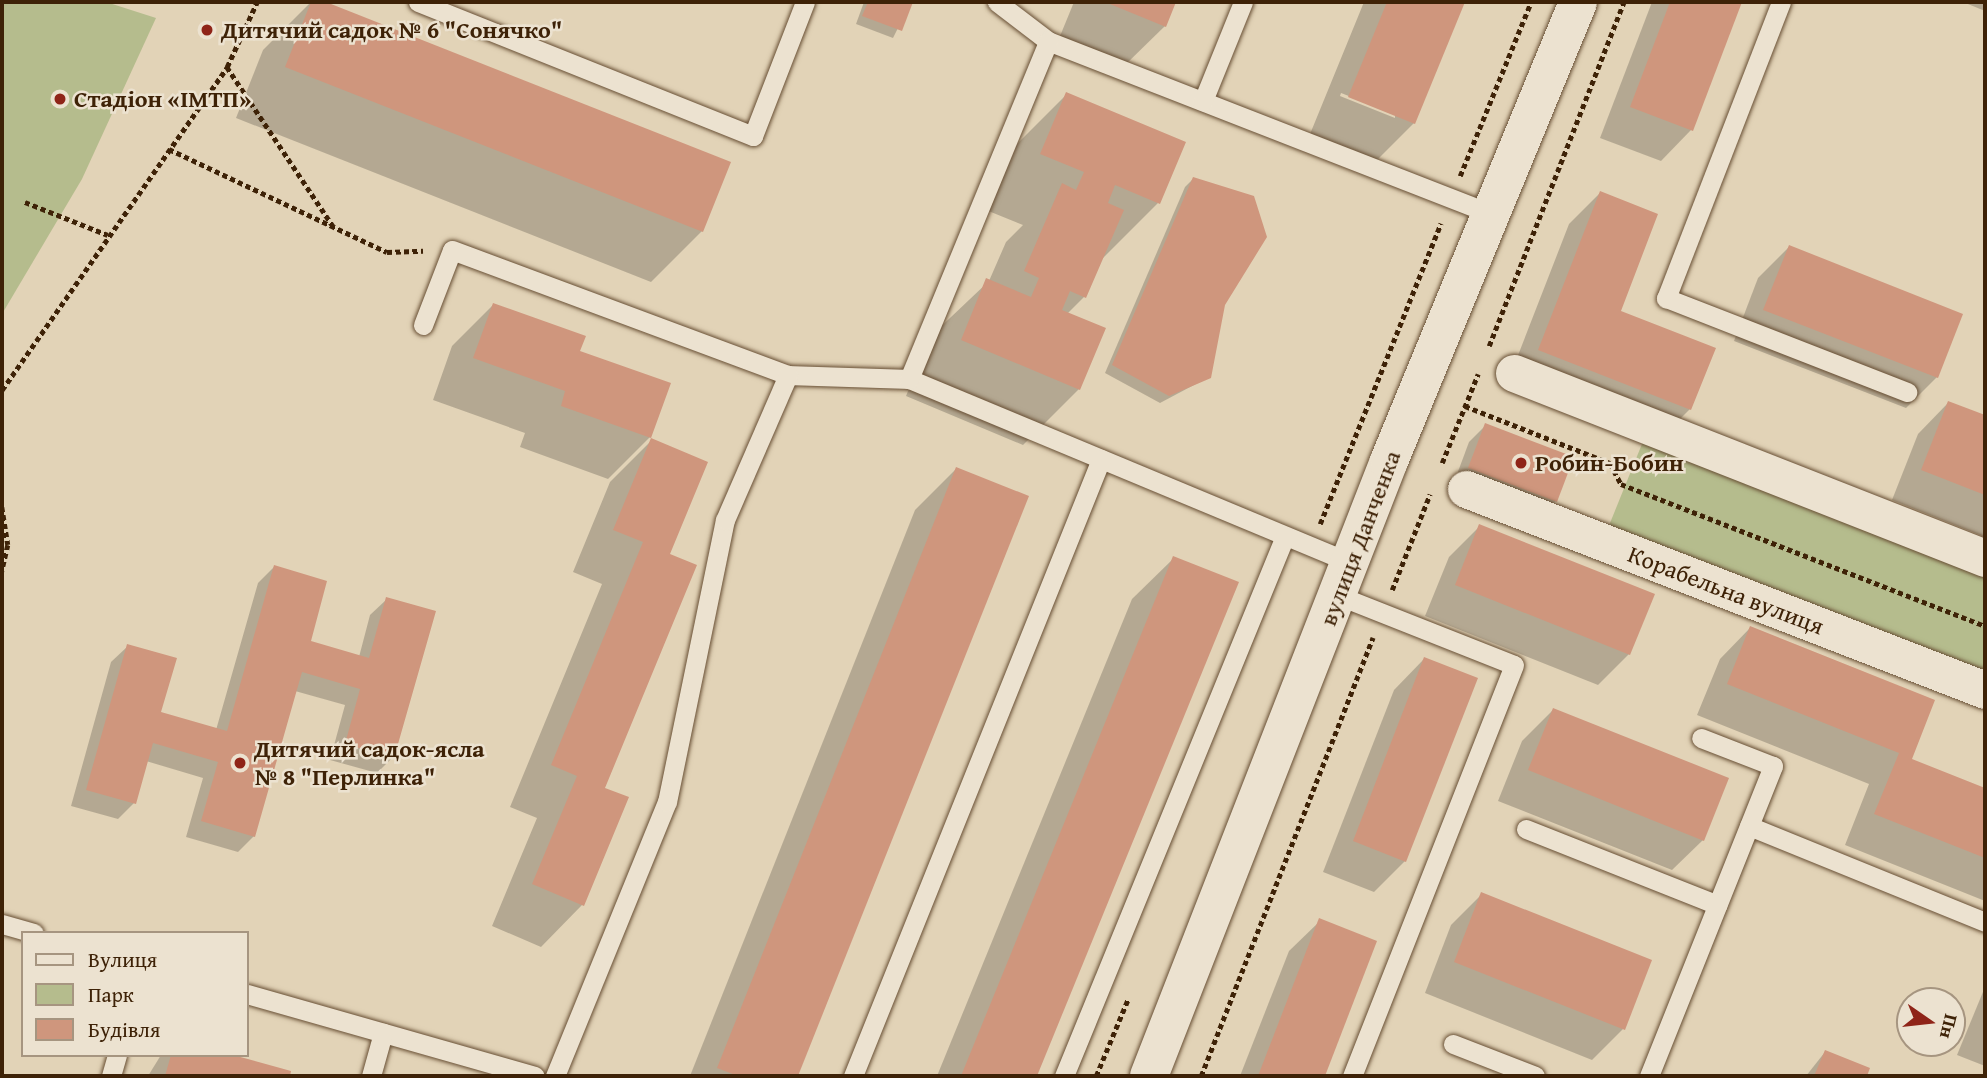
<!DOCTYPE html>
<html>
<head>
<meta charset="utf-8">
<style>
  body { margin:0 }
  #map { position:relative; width:1987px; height:1078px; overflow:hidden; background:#e2d3b7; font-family:"Gentium Book Plus",serif }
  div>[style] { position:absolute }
  .green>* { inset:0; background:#b5bc8d }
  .shadow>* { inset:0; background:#0003 }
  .building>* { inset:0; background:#cf967d }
  .path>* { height:4.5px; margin-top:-2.25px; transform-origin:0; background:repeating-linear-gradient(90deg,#3e2207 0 5px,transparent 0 8.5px) }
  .roads { filter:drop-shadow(0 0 2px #674e33) drop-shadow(0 0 2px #674e33) }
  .service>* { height:19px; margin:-9.5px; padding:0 9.5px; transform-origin:9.5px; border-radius:9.5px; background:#ece2d0 }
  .minor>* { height:37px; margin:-18.5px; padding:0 18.5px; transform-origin:18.5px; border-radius:18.5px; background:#ece2d0 }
  .tertiary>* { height:38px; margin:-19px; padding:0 19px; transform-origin:19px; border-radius:19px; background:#ece2d0 }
  .dots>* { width:19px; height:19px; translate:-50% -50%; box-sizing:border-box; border:4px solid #ece2d0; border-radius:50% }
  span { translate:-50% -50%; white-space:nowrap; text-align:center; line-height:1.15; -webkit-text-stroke:5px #ece2d0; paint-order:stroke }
  .poi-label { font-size:24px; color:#3e2207; font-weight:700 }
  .left { translate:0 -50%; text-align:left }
  .street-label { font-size:24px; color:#3e2207 }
  .frame { position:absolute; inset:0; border:4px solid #3e2207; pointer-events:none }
  .legend { position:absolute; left:21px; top:931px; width:228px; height:126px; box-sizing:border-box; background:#ece2d0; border:2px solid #a69580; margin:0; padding:9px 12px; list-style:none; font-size:21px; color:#3e2207 }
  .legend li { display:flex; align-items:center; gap:14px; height:35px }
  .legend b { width:35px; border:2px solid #a69580 }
  .north { position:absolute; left:1896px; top:987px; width:70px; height:70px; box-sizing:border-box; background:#ece2d0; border:2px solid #a69580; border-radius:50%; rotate:104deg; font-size:19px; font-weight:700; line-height:28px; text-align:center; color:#3e2207 }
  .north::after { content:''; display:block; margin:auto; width:24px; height:32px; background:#8f2418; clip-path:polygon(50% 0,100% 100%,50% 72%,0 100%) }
</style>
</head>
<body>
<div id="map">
  <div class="green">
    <i style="clip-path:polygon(2px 2px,106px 2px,156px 18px,82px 179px,2px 314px)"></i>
    <i style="clip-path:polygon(1644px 439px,1985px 573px,1985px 675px,1608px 528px)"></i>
  </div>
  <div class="shadow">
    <i style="clip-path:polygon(311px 2px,321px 2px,729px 163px,702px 231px,651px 282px,236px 118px,263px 50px)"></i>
    <i style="clip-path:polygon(864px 2px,911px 2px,893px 38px,856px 24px)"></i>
    <i style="clip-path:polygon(1074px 2px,1174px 2px,1165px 26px,1123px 67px,1058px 41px)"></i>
    <i style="clip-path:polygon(evenodd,1364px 2px,1463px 2px,1414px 123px,1372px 165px,1308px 139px,1364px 2px,1341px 93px,1395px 114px,1395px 118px,1340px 96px,1341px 93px)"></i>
    <i style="clip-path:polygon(1652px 2px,1740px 2px,1691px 130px,1661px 161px,1600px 138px)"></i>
    <i style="clip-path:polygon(1963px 2px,1985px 2px,1985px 11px)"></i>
    <i style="clip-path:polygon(1067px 94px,1158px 203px,1102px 259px,1084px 297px,1067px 314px,1079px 389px,1023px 445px,906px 396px,931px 336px,989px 281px,1006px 242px,1023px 225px,986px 210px,1011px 150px)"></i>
    <i style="clip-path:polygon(1193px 179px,1224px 305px,1209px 377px,1160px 403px,1105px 373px,1185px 187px)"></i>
    <i style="clip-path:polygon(1600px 193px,1618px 312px,1690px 409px,1659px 440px,1508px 381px,1569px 224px)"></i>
    <i style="clip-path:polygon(1789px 247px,1937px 377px,1906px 408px,1734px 341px,1758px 278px)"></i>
    <i style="clip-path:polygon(493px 305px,578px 352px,650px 437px,608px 479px,520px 447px,525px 433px,433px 400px,452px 346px)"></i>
    <i style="clip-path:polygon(1948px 403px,1985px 417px,1985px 537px,1892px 500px,1918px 434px)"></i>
    <i style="clip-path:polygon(1485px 426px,1556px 501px,1540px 517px,1453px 485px,1469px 442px)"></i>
    <i style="clip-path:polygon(652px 440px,668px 555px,603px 789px,582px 905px,541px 947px,492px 926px,537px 818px,510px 807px,602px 584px,573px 572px,610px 482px)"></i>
    <i style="clip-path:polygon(956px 469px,1027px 497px,796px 1076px,690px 1076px,915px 510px)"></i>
    <i style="clip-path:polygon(1480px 526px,1629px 654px,1598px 685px,1425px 616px,1449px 557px)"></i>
    <i style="clip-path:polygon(1174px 558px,1236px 583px,1035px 1076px,937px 1076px,1132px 599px)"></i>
    <i style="clip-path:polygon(274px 567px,308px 643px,359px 657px,370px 615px,387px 599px,393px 757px,377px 773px,330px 760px,345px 705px,295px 691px,254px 836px,238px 852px,186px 837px,203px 778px,146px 761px,134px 803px,118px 819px,71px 806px,111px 662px,128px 646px,159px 713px,216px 730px,258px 583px)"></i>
    <i style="clip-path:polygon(1750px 628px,1910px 760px,1985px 790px,1985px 901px,1845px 845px,1869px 784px,1697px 715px,1720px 659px)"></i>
    <i style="clip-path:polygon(1424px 659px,1405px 861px,1374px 892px,1323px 872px,1394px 690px)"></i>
    <i style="clip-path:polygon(1553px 710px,1703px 840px,1672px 870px,1498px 801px,1522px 741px)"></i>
    <i style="clip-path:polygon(1482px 894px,1623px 1029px,1592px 1060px,1425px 993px,1451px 925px)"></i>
    <i style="clip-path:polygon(1320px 921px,1375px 942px,1323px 1076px,1240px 1076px,1289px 951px)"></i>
    <i style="clip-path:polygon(1985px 987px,1985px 1066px,1957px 1055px)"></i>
    <i style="clip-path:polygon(1825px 1052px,1868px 1069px,1865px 1076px,1806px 1076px)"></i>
    <i style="clip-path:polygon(161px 1055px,226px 1055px,289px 1073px,288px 1076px,148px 1076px)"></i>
  </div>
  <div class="building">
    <i style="clip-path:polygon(311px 2px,326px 2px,731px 162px,703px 232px,285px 67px)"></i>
    <i style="clip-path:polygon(868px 2px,913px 2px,902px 31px,862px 16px)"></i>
    <i style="clip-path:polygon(1105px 2px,1176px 2px,1166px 27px)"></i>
    <i style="clip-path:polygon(1387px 2px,1465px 2px,1415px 124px,1348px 97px)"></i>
    <i style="clip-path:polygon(1670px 2px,1742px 2px,1693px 131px,1630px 107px)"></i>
    <i style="clip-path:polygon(1066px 92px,1186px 142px,1160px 204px,1115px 185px,1108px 203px,1124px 210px,1086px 298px,1070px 291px,1062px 310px,1106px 328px,1080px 390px,961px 340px,986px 278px,1031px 297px,1039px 278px,1024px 271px,1062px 183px,1076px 190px,1084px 172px,1040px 154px)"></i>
    <i style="clip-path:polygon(1193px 177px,1254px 196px,1267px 237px,1225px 305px,1211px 378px,1169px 396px,1112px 365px)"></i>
    <i style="clip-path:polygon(1600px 191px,1658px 214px,1621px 311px,1716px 348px,1691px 410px,1538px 350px)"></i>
    <i style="clip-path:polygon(1789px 245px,1963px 314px,1938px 378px,1763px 310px)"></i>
    <i style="clip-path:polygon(493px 303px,586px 336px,580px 351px,671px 383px,651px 438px,561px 406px,565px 391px,473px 358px)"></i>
    <i style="clip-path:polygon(1948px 401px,1985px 415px,1985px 495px,1921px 470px)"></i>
    <i style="clip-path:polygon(1485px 423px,1574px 457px,1557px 502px,1468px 468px)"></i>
    <i style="clip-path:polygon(651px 438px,708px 462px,670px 554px,697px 565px,605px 788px,629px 797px,584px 906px,532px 884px,577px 776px,551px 765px,643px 542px,613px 530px)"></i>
    <i style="clip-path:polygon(956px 467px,1029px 496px,798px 1076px,738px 1076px,717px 1068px)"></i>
    <i style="clip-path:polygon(1479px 524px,1655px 594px,1630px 655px,1455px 585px)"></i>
    <i style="clip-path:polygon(1173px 556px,1239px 582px,1037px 1076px,961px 1076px)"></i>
    <i style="clip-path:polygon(274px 565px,327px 581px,311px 641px,369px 658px,386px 597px,436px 611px,394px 758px,345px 744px,360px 689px,302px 672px,255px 837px,201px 821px,218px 762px,153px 743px,136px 804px,86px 790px,127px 644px,177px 658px,161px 712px,227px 731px)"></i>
    <i style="clip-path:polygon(1750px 626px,1935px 700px,1912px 759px,1985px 788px,1985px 858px,1874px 814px,1899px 753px,1727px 684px)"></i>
    <i style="clip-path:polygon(1424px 657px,1478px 678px,1406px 862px,1353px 841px)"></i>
    <i style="clip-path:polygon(1553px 708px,1729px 778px,1704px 841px,1528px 770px)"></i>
    <i style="clip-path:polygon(1481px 892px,1652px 960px,1625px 1030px,1454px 962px)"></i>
    <i style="clip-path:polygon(1319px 918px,1377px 941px,1325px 1076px,1258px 1076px)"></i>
    <i style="clip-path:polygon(1825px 1050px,1870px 1068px,1867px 1076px,1814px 1076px)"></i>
    <i style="clip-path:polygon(171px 1055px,233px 1055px,291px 1071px,290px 1076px,165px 1076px)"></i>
  </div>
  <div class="path">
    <i style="left:227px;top:67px;width:191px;rotate:56.3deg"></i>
    <i style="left:169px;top:149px;width:241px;rotate:25.3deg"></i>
    <i style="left:387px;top:252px;width:36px;rotate:-2deg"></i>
    <i style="left:1460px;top:176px;width:188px;rotate:-67.8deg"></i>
    <i style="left:25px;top:202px;width:89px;rotate:21.7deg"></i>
    <i style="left:1489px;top:346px;width:370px;rotate:-68.6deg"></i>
    <i style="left:2px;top:390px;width:394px;rotate:-55.1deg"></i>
    <i style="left:227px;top:67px;width:72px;rotate:-65.2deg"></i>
    <i style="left:1465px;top:406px;width:156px;rotate:21.5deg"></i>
    <i style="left:1610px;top:463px;width:24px;rotate:62deg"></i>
    <i style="left:1621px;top:484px;width:391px;rotate:21.3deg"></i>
    <i style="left:1442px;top:463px;width:96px;rotate:-68deg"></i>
    <i style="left:2px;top:507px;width:38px;rotate:81deg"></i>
    <i style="left:8px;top:545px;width:28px;rotate:103deg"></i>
    <i style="left:1320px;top:524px;width:324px;rotate:-68.1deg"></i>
    <i style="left:1392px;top:590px;width:103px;rotate:-68.4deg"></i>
    <i style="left:1096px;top:1076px;width:83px;rotate:-67.4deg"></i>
    <i style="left:1201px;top:1076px;width:471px;rotate:-68.6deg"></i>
  </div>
  <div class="roads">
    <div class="service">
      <i style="left:418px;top:2px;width:361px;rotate:21.8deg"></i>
      <i style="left:753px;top:136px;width:144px;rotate:-68.8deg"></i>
      <i style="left:997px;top:2px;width:64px;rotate:37.4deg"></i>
      <i style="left:1048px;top:41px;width:476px;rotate:21.3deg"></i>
      <i style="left:1781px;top:2px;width:318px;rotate:111.2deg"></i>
      <i style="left:1666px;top:298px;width:259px;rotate:21.3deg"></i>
      <i style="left:1203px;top:101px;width:107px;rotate:-68deg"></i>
      <i style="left:423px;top:325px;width:80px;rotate:-68.9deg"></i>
      <i style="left:452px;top:250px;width:358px;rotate:20.4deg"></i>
      <i style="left:788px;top:375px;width:121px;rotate:1.9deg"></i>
      <i style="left:909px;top:379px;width:478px;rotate:22.6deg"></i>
      <i style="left:909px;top:379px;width:365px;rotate:-67.6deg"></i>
      <i style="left:1337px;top:595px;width:190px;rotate:21.6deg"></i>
      <i style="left:1514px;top:665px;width:442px;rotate:111.5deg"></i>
      <i style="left:1749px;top:826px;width:255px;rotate:22.1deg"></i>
      <i style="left:1526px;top:829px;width:206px;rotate:21.6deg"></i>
      <i style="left:2px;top:924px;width:33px;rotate:16deg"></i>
      <i style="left:247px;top:994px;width:299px;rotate:15.9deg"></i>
      <i style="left:1453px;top:1044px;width:88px;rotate:21.3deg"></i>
      <i style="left:111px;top:1076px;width:22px;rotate:-74deg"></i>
      <i style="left:371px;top:1076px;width:45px;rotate:-74.4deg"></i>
      <i style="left:555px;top:1076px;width:296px;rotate:-67.8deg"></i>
      <i style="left:667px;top:802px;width:288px;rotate:-78.4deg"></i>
      <i style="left:725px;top:520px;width:158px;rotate:-66.5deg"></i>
      <i style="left:853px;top:1076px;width:665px;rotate:-68.1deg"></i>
      <i style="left:1064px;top:1076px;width:583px;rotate:-67.74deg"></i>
      <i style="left:1649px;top:1076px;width:334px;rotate:-68.2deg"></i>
      <i style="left:1773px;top:766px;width:77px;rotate:-158.7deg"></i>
    </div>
    <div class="minor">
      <i style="left:1514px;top:373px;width:506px;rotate:21.44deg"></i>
      <i style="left:1466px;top:489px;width:557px;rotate:21.17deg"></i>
    </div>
    <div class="tertiary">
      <i style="left:1149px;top:1076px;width:660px;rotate:-68.68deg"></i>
      <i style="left:1389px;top:461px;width:496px;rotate:-67.6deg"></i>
    </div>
  </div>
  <div class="dots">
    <i style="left:207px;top:30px;background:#8f2418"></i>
    <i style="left:60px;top:99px;background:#8f2418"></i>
    <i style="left:1521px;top:463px;background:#8f2418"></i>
    <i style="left:240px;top:763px;background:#8f2418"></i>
  </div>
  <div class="poi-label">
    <span class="left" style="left:221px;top:30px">Дитячий садок № 6 "Сонячко"</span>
    <span class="left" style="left:74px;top:99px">Стадіон «ІМТП»</span>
    <span class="left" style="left:1535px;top:463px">Робин-Бобин</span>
    <span class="left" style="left:254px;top:763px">Дитячий садок-ясла<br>№ 8 "Перлинка"</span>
  </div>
  <div class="street-label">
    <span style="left:1360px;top:538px;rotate:-69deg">вулиця Данченка</span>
    <span style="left:1726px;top:590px;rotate:21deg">Корабельна вулиця</span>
  </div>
  <div class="frame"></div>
  <ul class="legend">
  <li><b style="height:9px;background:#ece2d0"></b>Вулиця</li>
  <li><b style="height:19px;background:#b5bc8d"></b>Парк</li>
  <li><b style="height:19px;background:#cf967d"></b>Будівля</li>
  </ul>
  <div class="north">Пн</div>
</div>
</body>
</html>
